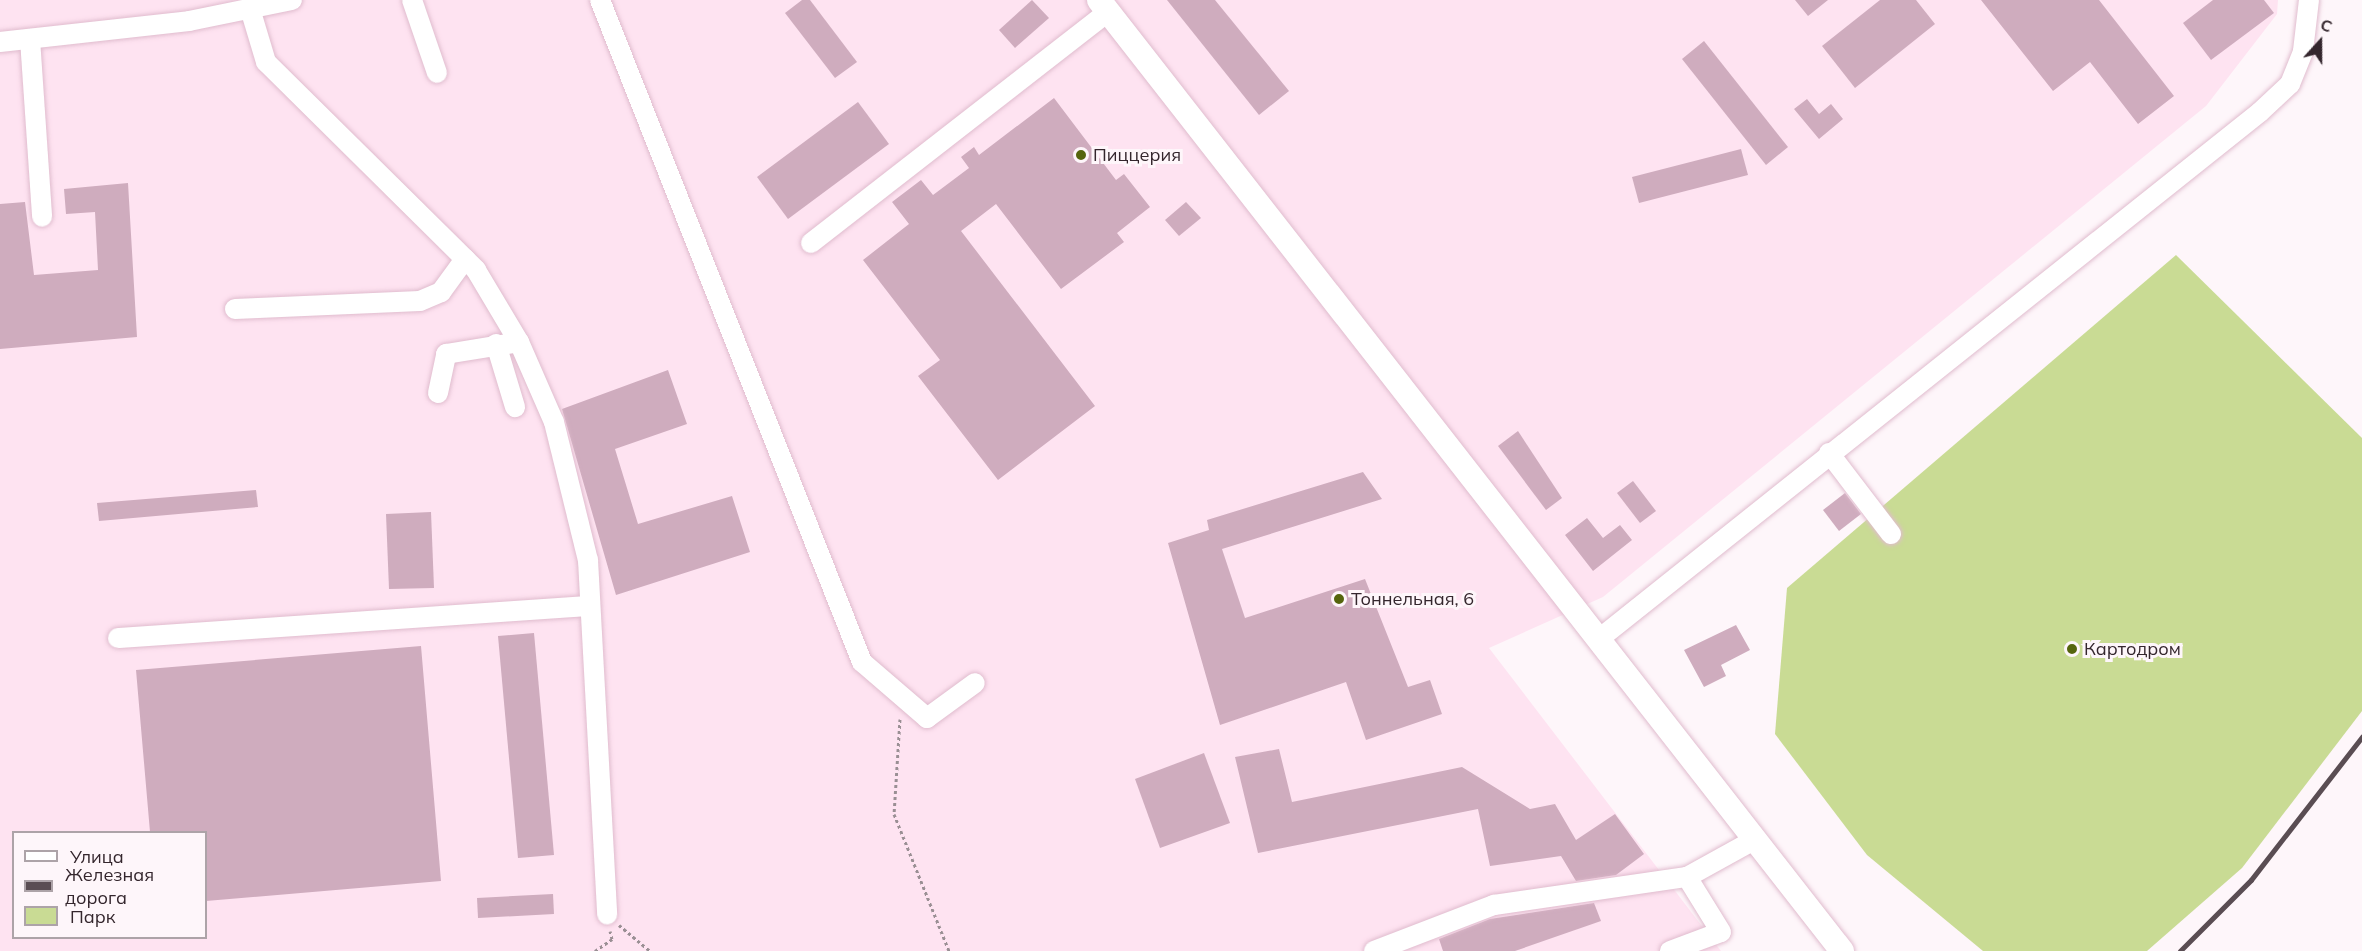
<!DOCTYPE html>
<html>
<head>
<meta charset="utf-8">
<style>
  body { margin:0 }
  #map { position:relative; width:2362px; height:951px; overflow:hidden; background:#fef6fa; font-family:Mulish,sans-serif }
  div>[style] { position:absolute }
  .built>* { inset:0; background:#fee3f1 }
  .green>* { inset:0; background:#c9db94 }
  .building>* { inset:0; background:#cfacbe }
  .path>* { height:3px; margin-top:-1.5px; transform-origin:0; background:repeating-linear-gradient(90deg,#9a8f94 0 3px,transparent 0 6px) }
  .roads { filter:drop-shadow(0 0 2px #e0bcce) drop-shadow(0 0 2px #e0bcce) }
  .minor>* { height:20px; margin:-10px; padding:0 10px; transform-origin:10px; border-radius:10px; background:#fff }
  .major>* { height:24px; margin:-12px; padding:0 12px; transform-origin:12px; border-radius:12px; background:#fff }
  .rail>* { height:4.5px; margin:-2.25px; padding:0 2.25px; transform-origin:2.25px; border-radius:2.25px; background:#5a4d53 }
  .dots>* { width:16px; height:16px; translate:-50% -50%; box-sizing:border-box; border:3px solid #fef6fa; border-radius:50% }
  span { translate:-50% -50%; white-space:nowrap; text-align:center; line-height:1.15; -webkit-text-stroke:6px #fef6fa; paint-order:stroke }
  .poi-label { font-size:18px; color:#34262d }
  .left { translate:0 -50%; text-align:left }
  .legend { position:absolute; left:12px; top:831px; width:195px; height:108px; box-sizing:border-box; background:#fef6fa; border:2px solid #ada3a8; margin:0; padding:8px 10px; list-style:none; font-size:18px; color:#34262d }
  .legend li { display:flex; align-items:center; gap:12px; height:30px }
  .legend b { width:30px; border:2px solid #ada3a8 }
  .north { position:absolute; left:2290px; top:12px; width:60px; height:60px; -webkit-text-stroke:4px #fef6fa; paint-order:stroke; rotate:21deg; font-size:16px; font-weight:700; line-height:24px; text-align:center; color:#34262d }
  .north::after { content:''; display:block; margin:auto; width:21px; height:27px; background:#34262d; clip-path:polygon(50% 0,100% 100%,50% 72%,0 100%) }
</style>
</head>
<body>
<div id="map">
  <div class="built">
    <i style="clip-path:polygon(evenodd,0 0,2278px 0,2277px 14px,2206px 106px,1603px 597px,1489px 648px,1721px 951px,0 951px,0 0,14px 832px,206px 832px,206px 938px,14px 938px,14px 832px)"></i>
  </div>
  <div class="green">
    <i style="clip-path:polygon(2176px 255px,2362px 438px,2362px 711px,2242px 868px,2147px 951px,1983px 951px,1867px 855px,1775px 734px,1787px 588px)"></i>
  </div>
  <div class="building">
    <i style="clip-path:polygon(802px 0,810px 0,857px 62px,835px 78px,785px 13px)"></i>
    <i style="clip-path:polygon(1032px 0,1049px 18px,1015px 48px,999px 30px)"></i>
    <i style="clip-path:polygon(1167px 0,1215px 0,1289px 91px,1259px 115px)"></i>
    <i style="clip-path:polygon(1795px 0,1828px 0,1808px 16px)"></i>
    <i style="clip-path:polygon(1880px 0,1916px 0,1935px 24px,1855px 88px,1822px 46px)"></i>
    <i style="clip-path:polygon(1981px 0,2099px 0,2174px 96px,2138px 124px,2090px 62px,2053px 91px)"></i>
    <i style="clip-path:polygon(2213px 0,2264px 0,2274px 13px,2211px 60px,2183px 23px)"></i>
    <i style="clip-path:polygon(1704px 41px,1788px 147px,1766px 165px,1682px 59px)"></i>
    <i style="clip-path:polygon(1054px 98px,1116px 180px,1124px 174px,1150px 207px,1117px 233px,1124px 242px,1061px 289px,996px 204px,961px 231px,1095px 406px,998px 480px,918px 376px,940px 360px,863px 260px,909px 224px,892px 202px,921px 180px,933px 195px,969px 168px,961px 157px,974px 147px,979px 155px)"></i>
    <i style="clip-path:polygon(1807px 99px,1819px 114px,1831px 104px,1843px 119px,1819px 139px,1794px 109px)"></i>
    <i style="clip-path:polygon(858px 102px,889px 144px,788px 219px,757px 177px)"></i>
    <i style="clip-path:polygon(1741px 149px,1748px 175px,1639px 203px,1632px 177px)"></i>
    <i style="clip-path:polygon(128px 183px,137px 337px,0 349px,0 204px,25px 202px,34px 275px,98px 270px,95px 212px,66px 214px,64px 189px)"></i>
    <i style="clip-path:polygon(1186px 202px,1201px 218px,1179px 236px,1165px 220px)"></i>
    <i style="clip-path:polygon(668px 370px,687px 424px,615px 449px,638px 524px,732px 496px,750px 552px,616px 595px,562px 409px)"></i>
    <i style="clip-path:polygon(1518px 431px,1562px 498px,1546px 510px,1498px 446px)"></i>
    <i style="clip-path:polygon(1363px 472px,1382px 499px,1222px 549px,1245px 618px,1365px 579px,1408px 687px,1430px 680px,1442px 714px,1366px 740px,1346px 682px,1220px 725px,1168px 543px,1209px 530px,1207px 520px)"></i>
    <i style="clip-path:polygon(1633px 481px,1656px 511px,1640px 523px,1617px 493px)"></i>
    <i style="clip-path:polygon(256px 490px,258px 507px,99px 521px,97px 503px)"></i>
    <i style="clip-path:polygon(1845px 493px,1861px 514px,1839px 531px,1823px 510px)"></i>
    <i style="clip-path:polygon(431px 512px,434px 588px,389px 589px,386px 514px)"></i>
    <i style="clip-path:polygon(1587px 518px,1603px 538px,1620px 525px,1632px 540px,1593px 571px,1565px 535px)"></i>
    <i style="clip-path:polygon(1736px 625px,1750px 650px,1721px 665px,1726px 676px,1704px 687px,1684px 650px)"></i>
    <i style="clip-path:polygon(534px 633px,554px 855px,518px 858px,498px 636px)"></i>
    <i style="clip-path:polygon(421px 646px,441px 881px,206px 901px,206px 832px,150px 832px,136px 670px)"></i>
    <i style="clip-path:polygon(1279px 749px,1292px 802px,1462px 767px,1530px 809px,1555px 804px,1576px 840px,1615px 814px,1644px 854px,1616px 875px,1576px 881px,1561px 856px,1490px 866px,1478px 809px,1258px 853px,1235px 757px)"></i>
    <i style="clip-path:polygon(1204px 753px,1230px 823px,1160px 848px,1135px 779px)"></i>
    <i style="clip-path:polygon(553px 894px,554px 914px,478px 918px,477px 898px)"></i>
    <i style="clip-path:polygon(1594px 903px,1601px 921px,1515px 951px,1443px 951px,1439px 939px,1490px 919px)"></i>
  </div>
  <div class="path">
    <i style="left:900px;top:719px;width:95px;rotate:93.6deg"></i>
    <i style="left:894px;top:814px;width:148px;rotate:68.1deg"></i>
    <i style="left:619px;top:925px;width:40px;rotate:40deg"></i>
    <i style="left:595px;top:951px;width:21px;rotate:-35deg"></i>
    <i style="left:612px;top:939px;width:8px;rotate:-104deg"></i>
  </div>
  <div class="roads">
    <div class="minor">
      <i style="left:412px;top:0;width:77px;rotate:71.1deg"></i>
      <i style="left:600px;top:0;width:712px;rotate:68.41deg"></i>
      <i style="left:862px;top:662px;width:86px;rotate:40.7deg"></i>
      <i style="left:927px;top:718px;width:59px;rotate:-36.1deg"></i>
      <i style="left:251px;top:12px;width:52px;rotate:73.3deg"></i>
      <i style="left:266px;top:62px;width:296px;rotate:44.7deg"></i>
      <i style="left:476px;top:270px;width:84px;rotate:59.2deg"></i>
      <i style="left:519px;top:342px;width:87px;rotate:66.4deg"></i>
      <i style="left:554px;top:422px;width:142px;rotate:76.2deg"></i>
      <i style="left:588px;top:560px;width:355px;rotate:86.9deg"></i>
      <i style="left:30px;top:39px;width:178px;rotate:86.1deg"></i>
      <i style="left:0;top:42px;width:190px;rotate:-6.3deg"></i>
      <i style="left:189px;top:21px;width:105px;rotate:-11.5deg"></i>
      <i style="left:811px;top:243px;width:376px;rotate:-37.9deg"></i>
      <i style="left:235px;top:309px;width:185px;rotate:-2.5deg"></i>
      <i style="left:420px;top:301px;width:23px;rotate:-23deg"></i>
      <i style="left:441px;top:292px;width:41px;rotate:-54deg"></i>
      <i style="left:496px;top:344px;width:66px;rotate:73.2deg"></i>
      <i style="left:438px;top:393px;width:40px;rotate:-78deg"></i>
      <i style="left:446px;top:354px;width:74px;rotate:-9.3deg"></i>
      <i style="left:1829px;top:453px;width:102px;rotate:52.6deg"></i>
      <i style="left:118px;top:638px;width:472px;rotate:-3.9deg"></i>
      <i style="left:1599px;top:639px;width:845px;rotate:-38.56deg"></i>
      <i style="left:2260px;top:112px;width:41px;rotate:-43deg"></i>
      <i style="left:2290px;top:84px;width:35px;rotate:-68deg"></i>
      <i style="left:2303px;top:51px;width:51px;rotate:-83.3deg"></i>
      <i style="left:1374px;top:951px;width:129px;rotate:-21deg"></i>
      <i style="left:1494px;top:905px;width:195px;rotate:-8.3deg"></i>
      <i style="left:1687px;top:877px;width:77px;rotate:-28.9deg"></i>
      <i style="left:1670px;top:951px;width:54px;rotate:-20.4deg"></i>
      <i style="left:1721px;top:932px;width:65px;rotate:-121.7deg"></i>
    </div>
    <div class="major">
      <i style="left:1099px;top:0;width:1207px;rotate:52deg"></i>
    </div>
  </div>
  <div class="rail">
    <i style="left:2180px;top:951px;width:100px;rotate:-45deg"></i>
    <i style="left:2251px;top:880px;width:181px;rotate:-52.2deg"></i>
  </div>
  <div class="dots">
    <i style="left:1081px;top:155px;background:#55650d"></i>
    <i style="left:1339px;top:599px;background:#55650d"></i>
    <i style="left:2072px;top:649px;background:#55650d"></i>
  </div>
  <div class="poi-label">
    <span class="left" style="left:1093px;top:155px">Пиццерия</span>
    <span class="left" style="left:1351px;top:599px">Тоннельная, 6</span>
    <span class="left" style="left:2084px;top:649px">Картодром</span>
  </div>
  <ul class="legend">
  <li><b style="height:8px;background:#fff"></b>Улица</li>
  <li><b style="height:8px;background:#5a4d53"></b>Железная дорога</li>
  <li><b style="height:16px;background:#c9db94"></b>Парк</li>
  </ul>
  <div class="north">С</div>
</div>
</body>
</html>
